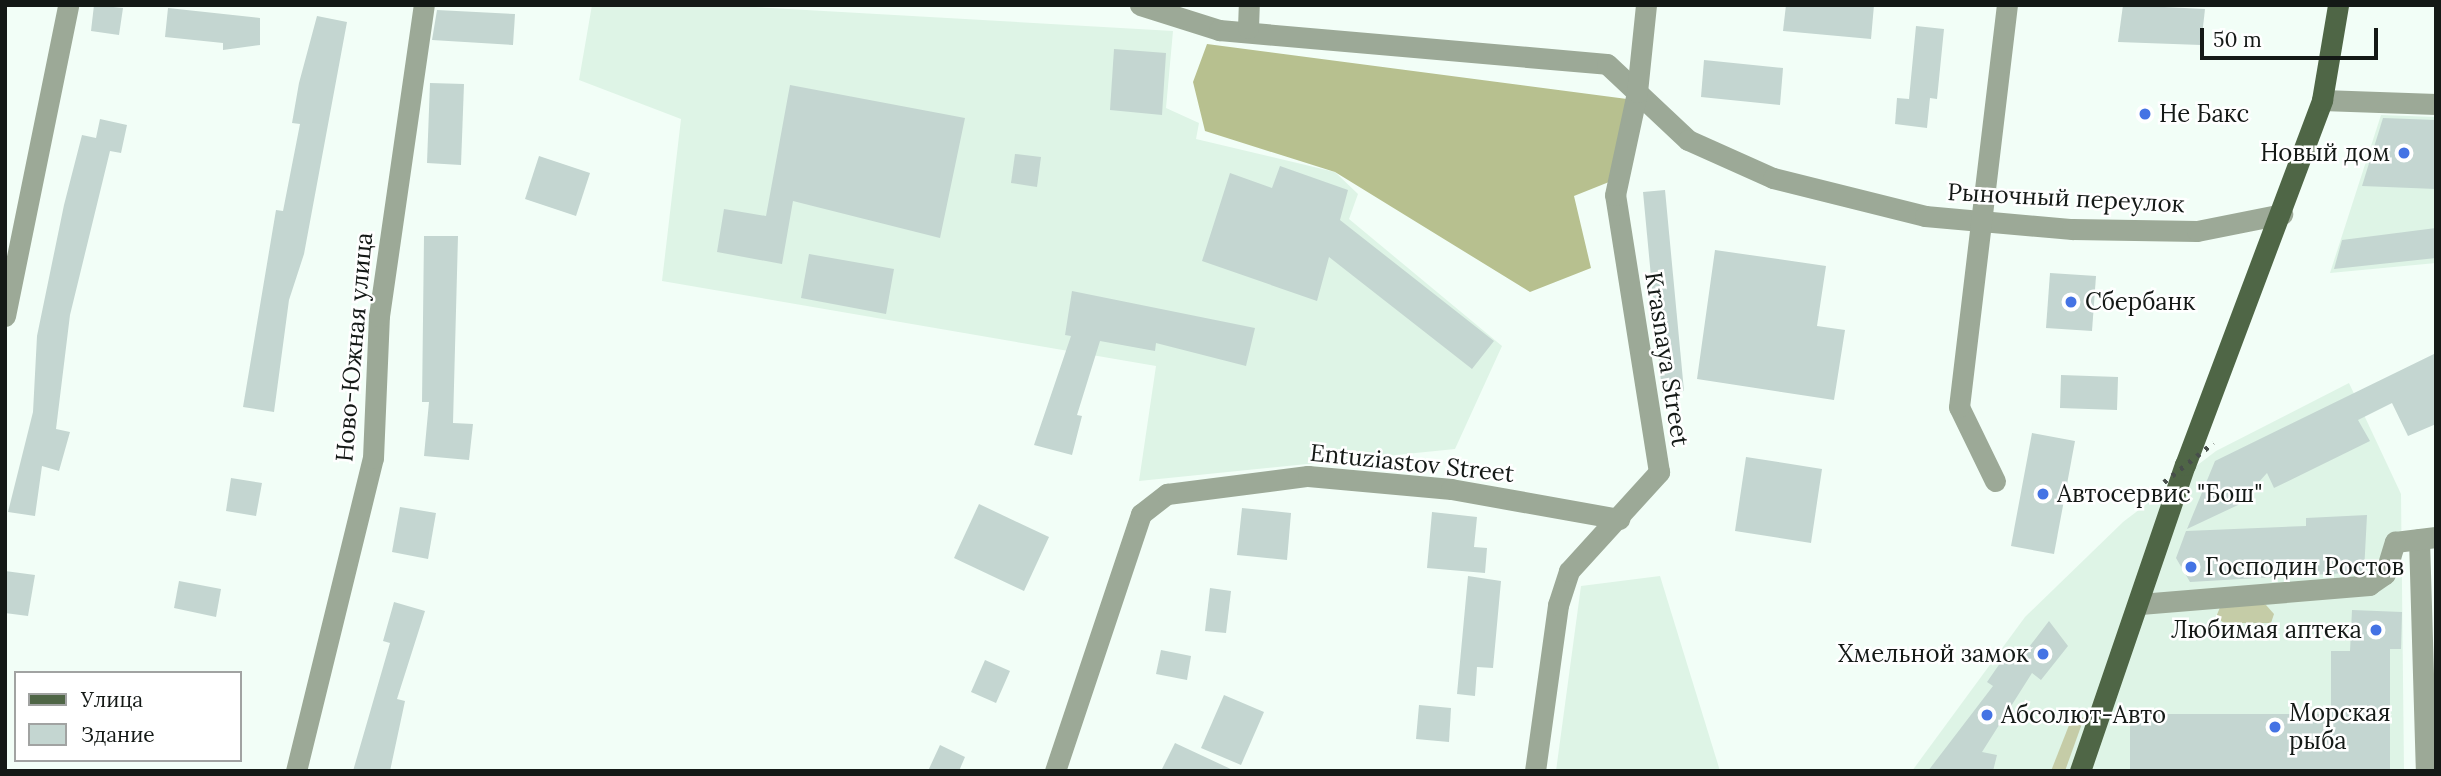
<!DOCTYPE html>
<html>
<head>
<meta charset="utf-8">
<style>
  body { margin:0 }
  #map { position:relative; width:2441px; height:776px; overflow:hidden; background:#f2fef7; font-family:Lora,serif }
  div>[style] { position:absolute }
  .built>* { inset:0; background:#def4e6 }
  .green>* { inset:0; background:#c5cca7 }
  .forest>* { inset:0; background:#b7c08f }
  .building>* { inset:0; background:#c4d6d1 }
  .minor>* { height:21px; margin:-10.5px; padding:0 10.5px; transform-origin:10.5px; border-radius:10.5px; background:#9ca997 }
  .major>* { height:21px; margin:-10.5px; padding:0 10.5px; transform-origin:10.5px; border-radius:10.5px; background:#4f6646 }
  .rail>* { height:5px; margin-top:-2.5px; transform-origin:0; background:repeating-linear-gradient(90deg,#484f4b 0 3.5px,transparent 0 10.5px) }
  .dots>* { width:19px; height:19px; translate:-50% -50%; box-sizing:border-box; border:4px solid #fff; border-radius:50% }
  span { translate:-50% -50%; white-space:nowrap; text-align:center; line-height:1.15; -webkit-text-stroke:5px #fff; paint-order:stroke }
  .poi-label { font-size:24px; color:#141916 }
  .left { translate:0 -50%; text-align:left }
  .right { translate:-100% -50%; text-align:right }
  .street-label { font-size:24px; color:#141916 }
  .frame { position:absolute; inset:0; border:7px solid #141916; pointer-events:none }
  .legend { position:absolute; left:14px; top:671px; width:228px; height:91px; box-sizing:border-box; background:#fff; border:2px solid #a1a3a2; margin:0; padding:9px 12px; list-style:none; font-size:21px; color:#141916 }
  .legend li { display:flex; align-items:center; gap:14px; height:35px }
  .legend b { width:35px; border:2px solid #a1a3a2 }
  .scale { position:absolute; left:2200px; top:28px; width:178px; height:32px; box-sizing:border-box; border:4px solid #141916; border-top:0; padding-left:9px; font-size:21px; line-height:24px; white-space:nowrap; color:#141916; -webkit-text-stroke:5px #fff; paint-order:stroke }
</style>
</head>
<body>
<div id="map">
  <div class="built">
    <i style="clip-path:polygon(592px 5px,719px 5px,1173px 31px,1166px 108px,1199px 123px,1196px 139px,1335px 172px,1358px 194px,1349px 219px,1502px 346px,1455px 449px,1139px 481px,1156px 366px,662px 281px,681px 119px,579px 80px)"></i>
    <i style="clip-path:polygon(2381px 115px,2436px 117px,2436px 263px,2330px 273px)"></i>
    <i style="clip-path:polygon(2349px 383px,2401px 494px,2404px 771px,1912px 771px,2025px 617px,2123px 522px,2216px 451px)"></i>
    <i style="clip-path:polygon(1660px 576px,1720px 771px,1556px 771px,1581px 586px)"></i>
  </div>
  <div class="green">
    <i style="clip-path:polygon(2221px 605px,2266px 605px,2274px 614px,2271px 623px,2224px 623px,2216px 617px)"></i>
    <i style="clip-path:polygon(2073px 715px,2084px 718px,2065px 771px,2051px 771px)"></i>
  </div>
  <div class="forest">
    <i style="clip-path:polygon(1207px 44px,1627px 99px,1614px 180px,1574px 196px,1591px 268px,1530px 292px,1335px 172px,1205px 131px,1193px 82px)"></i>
  </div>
  <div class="building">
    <i style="clip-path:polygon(94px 5px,123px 8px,119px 35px,91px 31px)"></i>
    <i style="clip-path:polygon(1786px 5px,1874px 5px,1871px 39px,1783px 31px)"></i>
    <i style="clip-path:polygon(2123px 5px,2205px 9px,2201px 45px,2118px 42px)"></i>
    <i style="clip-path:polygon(168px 8px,260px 18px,260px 45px,223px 50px,223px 43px,165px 37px)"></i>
    <i style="clip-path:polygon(437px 10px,515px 14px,513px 45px,432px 40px)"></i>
    <i style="clip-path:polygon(317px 16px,347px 22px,304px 254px,289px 300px,274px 412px,243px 407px,276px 210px,283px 211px,300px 124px,292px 123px,299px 83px)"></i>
    <i style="clip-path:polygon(1916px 26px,1944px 29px,1937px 99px,1930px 98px,1927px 128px,1895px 124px,1897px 98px,1909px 99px)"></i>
    <i style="clip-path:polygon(1114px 49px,1166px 53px,1162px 115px,1110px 110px)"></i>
    <i style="clip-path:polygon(1704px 60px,1783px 68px,1780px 105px,1701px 97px)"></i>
    <i style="clip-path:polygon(430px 83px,464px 84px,461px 165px,427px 163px)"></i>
    <i style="clip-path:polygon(790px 85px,965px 118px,940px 238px,793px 201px,782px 264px,717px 252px,724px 209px,766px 216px)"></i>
    <i style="clip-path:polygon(2383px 118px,2436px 120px,2436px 189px,2362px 186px)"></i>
    <i style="clip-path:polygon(100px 119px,127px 125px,121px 153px,110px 151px,70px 315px,56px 429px,70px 432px,59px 471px,42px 466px,35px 516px,8px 512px,33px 412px,37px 336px,64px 205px,82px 135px,96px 138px)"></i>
    <i style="clip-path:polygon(1015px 154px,1041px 157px,1037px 187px,1011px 183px)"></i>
    <i style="clip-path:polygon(539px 156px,590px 173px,576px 216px,525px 199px)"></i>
    <i style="clip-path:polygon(1280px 166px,1348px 190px,1340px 220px,1494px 341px,1472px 369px,1329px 257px,1317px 301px,1202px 261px,1230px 173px,1272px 188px)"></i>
    <i style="clip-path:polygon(1665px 190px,1684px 391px,1662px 393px,1643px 192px)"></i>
    <i style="clip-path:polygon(2436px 228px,2436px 258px,2334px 269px,2342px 240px)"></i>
    <i style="clip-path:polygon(424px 236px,458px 236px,453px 423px,473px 424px,469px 460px,424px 456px,429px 402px,422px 402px)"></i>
    <i style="clip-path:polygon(1715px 250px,1826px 266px,1817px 326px,1845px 330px,1834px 400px,1697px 379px)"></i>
    <i style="clip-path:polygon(809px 254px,894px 269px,886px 314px,801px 298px)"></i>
    <i style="clip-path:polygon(2050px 273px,2096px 276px,2092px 331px,2046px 328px)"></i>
    <i style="clip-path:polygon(1072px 291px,1255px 328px,1246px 366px,1156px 343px,1155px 351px,1100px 341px,1077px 415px,1082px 416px,1072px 455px,1034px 445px,1071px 336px,1065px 335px)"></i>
    <i style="clip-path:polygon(2436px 353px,2436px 424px,2408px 436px,2392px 403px,2358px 420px,2370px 441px,2274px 488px,2267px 473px,2238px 505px,2187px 529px,2215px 461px)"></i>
    <i style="clip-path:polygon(2061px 375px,2118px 377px,2117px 410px,2060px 408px)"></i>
    <i style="clip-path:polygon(2032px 433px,2075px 441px,2054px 554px,2011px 546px)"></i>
    <i style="clip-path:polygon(1746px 457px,1822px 469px,1811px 543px,1735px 531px)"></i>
    <i style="clip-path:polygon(231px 478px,262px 483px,256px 516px,226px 511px)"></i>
    <i style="clip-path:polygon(979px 504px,1049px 537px,1024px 591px,954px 558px)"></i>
    <i style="clip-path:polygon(400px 507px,436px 513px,428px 559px,392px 552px)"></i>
    <i style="clip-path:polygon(1242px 508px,1291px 513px,1287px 560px,1237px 555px)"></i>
    <i style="clip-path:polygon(1432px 512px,1477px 517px,1474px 547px,1487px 548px,1485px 573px,1427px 568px)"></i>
    <i style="clip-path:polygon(2367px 515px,2364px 572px,2190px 582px,2176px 558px,2186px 531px,2306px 526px,2306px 518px)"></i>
    <i style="clip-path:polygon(5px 571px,35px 575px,28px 616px,5px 613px)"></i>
    <i style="clip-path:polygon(1468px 576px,1501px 581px,1493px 668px,1477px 667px,1475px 696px,1457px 694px)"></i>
    <i style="clip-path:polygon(179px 581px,221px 589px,216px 617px,174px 608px)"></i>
    <i style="clip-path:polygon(1210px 588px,1231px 591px,1226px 633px,1205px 631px)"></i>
    <i style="clip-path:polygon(394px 602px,425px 611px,397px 699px,405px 701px,390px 771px,353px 771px,390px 643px,383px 641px)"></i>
    <i style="clip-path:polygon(2352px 610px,2402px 612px,2401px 649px,2390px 649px,2390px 771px,2130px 771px,2130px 714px,2331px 714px,2331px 651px,2350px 651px)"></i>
    <i style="clip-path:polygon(2049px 621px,2068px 646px,2041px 680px,2032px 673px,1982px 752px,1997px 755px,1993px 771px,1928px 771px,1993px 686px,1987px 682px,2005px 656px,2016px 664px)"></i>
    <i style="clip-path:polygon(1161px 650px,1191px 656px,1187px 680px,1156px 674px)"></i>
    <i style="clip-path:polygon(985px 660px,1010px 671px,996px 703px,971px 692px)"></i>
    <i style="clip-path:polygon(1224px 695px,1264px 712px,1241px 765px,1201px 748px)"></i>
    <i style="clip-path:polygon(1419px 705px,1451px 708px,1449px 742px,1416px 739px)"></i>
    <i style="clip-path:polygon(1175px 743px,1235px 771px,1161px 771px)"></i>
    <i style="clip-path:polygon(940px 745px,965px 757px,959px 771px,928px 771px)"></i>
  </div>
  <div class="minor">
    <i style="left:1140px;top:5px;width:83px;rotate:17.6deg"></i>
    <i style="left:1219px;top:30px;width:389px;rotate:5deg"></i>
    <i style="left:1607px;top:64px;width:111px;rotate:43.2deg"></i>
    <i style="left:1688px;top:140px;width:93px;rotate:24.1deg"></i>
    <i style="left:1773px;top:178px;width:157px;rotate:14deg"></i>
    <i style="left:1925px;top:216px;width:148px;rotate:5.1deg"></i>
    <i style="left:2072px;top:229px;width:125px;rotate:0.9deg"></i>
    <i style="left:2197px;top:231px;width:87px;rotate:-11.3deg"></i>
    <i style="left:1248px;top:28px;width:23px;rotate:-88deg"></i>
    <i style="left:2322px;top:100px;width:114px;rotate:2deg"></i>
    <i style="left:5px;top:316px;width:317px;rotate:-78.5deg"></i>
    <i style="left:1995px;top:481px;width:82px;rotate:-115.9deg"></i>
    <i style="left:1959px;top:407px;width:405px;rotate:-83.2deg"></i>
    <i style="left:2419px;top:539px;width:232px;rotate:88.3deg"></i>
    <i style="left:2140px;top:604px;width:230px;rotate:-4.7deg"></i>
    <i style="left:2369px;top:585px;width:19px;rotate:-35deg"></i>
    <i style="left:2385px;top:574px;width:34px;rotate:-73deg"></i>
    <i style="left:2395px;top:542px;width:41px;rotate:-7deg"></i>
    <i style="left:296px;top:771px;width:322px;rotate:-76.2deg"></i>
    <i style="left:373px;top:458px;width:142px;rotate:-87.6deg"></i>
    <i style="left:379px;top:316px;width:314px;rotate:-81.8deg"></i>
    <i style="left:1055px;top:771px;width:271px;rotate:-71.5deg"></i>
    <i style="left:1141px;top:514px;width:33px;rotate:-38deg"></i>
    <i style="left:1167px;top:494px;width:142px;rotate:-7.3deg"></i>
    <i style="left:1308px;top:476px;width:144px;rotate:5.2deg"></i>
    <i style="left:1451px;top:489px;width:171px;rotate:10.1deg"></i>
    <i style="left:1535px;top:771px;width:168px;rotate:-82.1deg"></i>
    <i style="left:1558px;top:605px;width:36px;rotate:-72deg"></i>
    <i style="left:1569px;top:571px;width:134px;rotate:-47.7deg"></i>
    <i style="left:1659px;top:472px;width:280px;rotate:-99deg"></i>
    <i style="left:1615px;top:195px;width:105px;rotate:-77.9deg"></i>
    <i style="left:1637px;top:92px;width:87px;rotate:-84.1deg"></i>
  </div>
  <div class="major">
    <i style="left:2080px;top:771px;width:324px;rotate:-71.1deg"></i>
    <i style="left:2185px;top:465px;width:390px;rotate:-69.4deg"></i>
    <i style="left:2322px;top:100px;width:96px;rotate:-80.4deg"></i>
  </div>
  <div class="rail">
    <i style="left:2164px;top:482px;width:63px;rotate:-38.5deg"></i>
  </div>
  <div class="dots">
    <i style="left:2145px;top:114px;background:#4473e4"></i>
    <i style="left:2404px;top:153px;background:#4473e4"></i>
    <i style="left:2071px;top:302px;background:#4473e4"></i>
    <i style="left:2043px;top:494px;background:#4473e4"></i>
    <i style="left:2191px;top:567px;background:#4473e4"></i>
    <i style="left:2376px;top:630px;background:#4473e4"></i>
    <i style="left:2043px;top:654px;background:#4473e4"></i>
    <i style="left:1987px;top:715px;background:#4473e4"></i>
    <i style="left:2275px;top:727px;background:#4473e4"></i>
  </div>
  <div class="poi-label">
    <span class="left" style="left:2159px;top:114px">Не Бакс</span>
    <span class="right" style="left:2390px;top:153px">Новый дом</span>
    <span class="left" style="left:2085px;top:302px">Сбербанк</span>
    <span class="left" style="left:2057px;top:494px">Автосервис "Бош"</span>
    <span class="left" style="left:2205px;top:567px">Господин Ростов</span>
    <span class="right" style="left:2362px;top:630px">Любимая аптека</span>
    <span class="right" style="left:2029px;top:654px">Хмельной замок</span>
    <span class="left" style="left:2289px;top:727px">Морская<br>рыба</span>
    <span class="left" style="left:2001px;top:715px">Абсолют-Авто</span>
  </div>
  <div class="street-label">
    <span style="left:2066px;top:198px;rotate:3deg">Рыночный переулок</span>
    <span style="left:354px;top:347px;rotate:-85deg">Ново-Южная улица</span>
    <span style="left:1667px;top:359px;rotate:81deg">Krasnaya Street</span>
    <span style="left:1412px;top:463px;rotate:6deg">Entuziastov Street</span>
  </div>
  <div class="frame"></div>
  <ul class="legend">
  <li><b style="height:9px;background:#4f6646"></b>Улица</li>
  <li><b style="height:19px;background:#c4d6d1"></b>Здание</li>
  </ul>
  <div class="scale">50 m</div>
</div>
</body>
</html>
